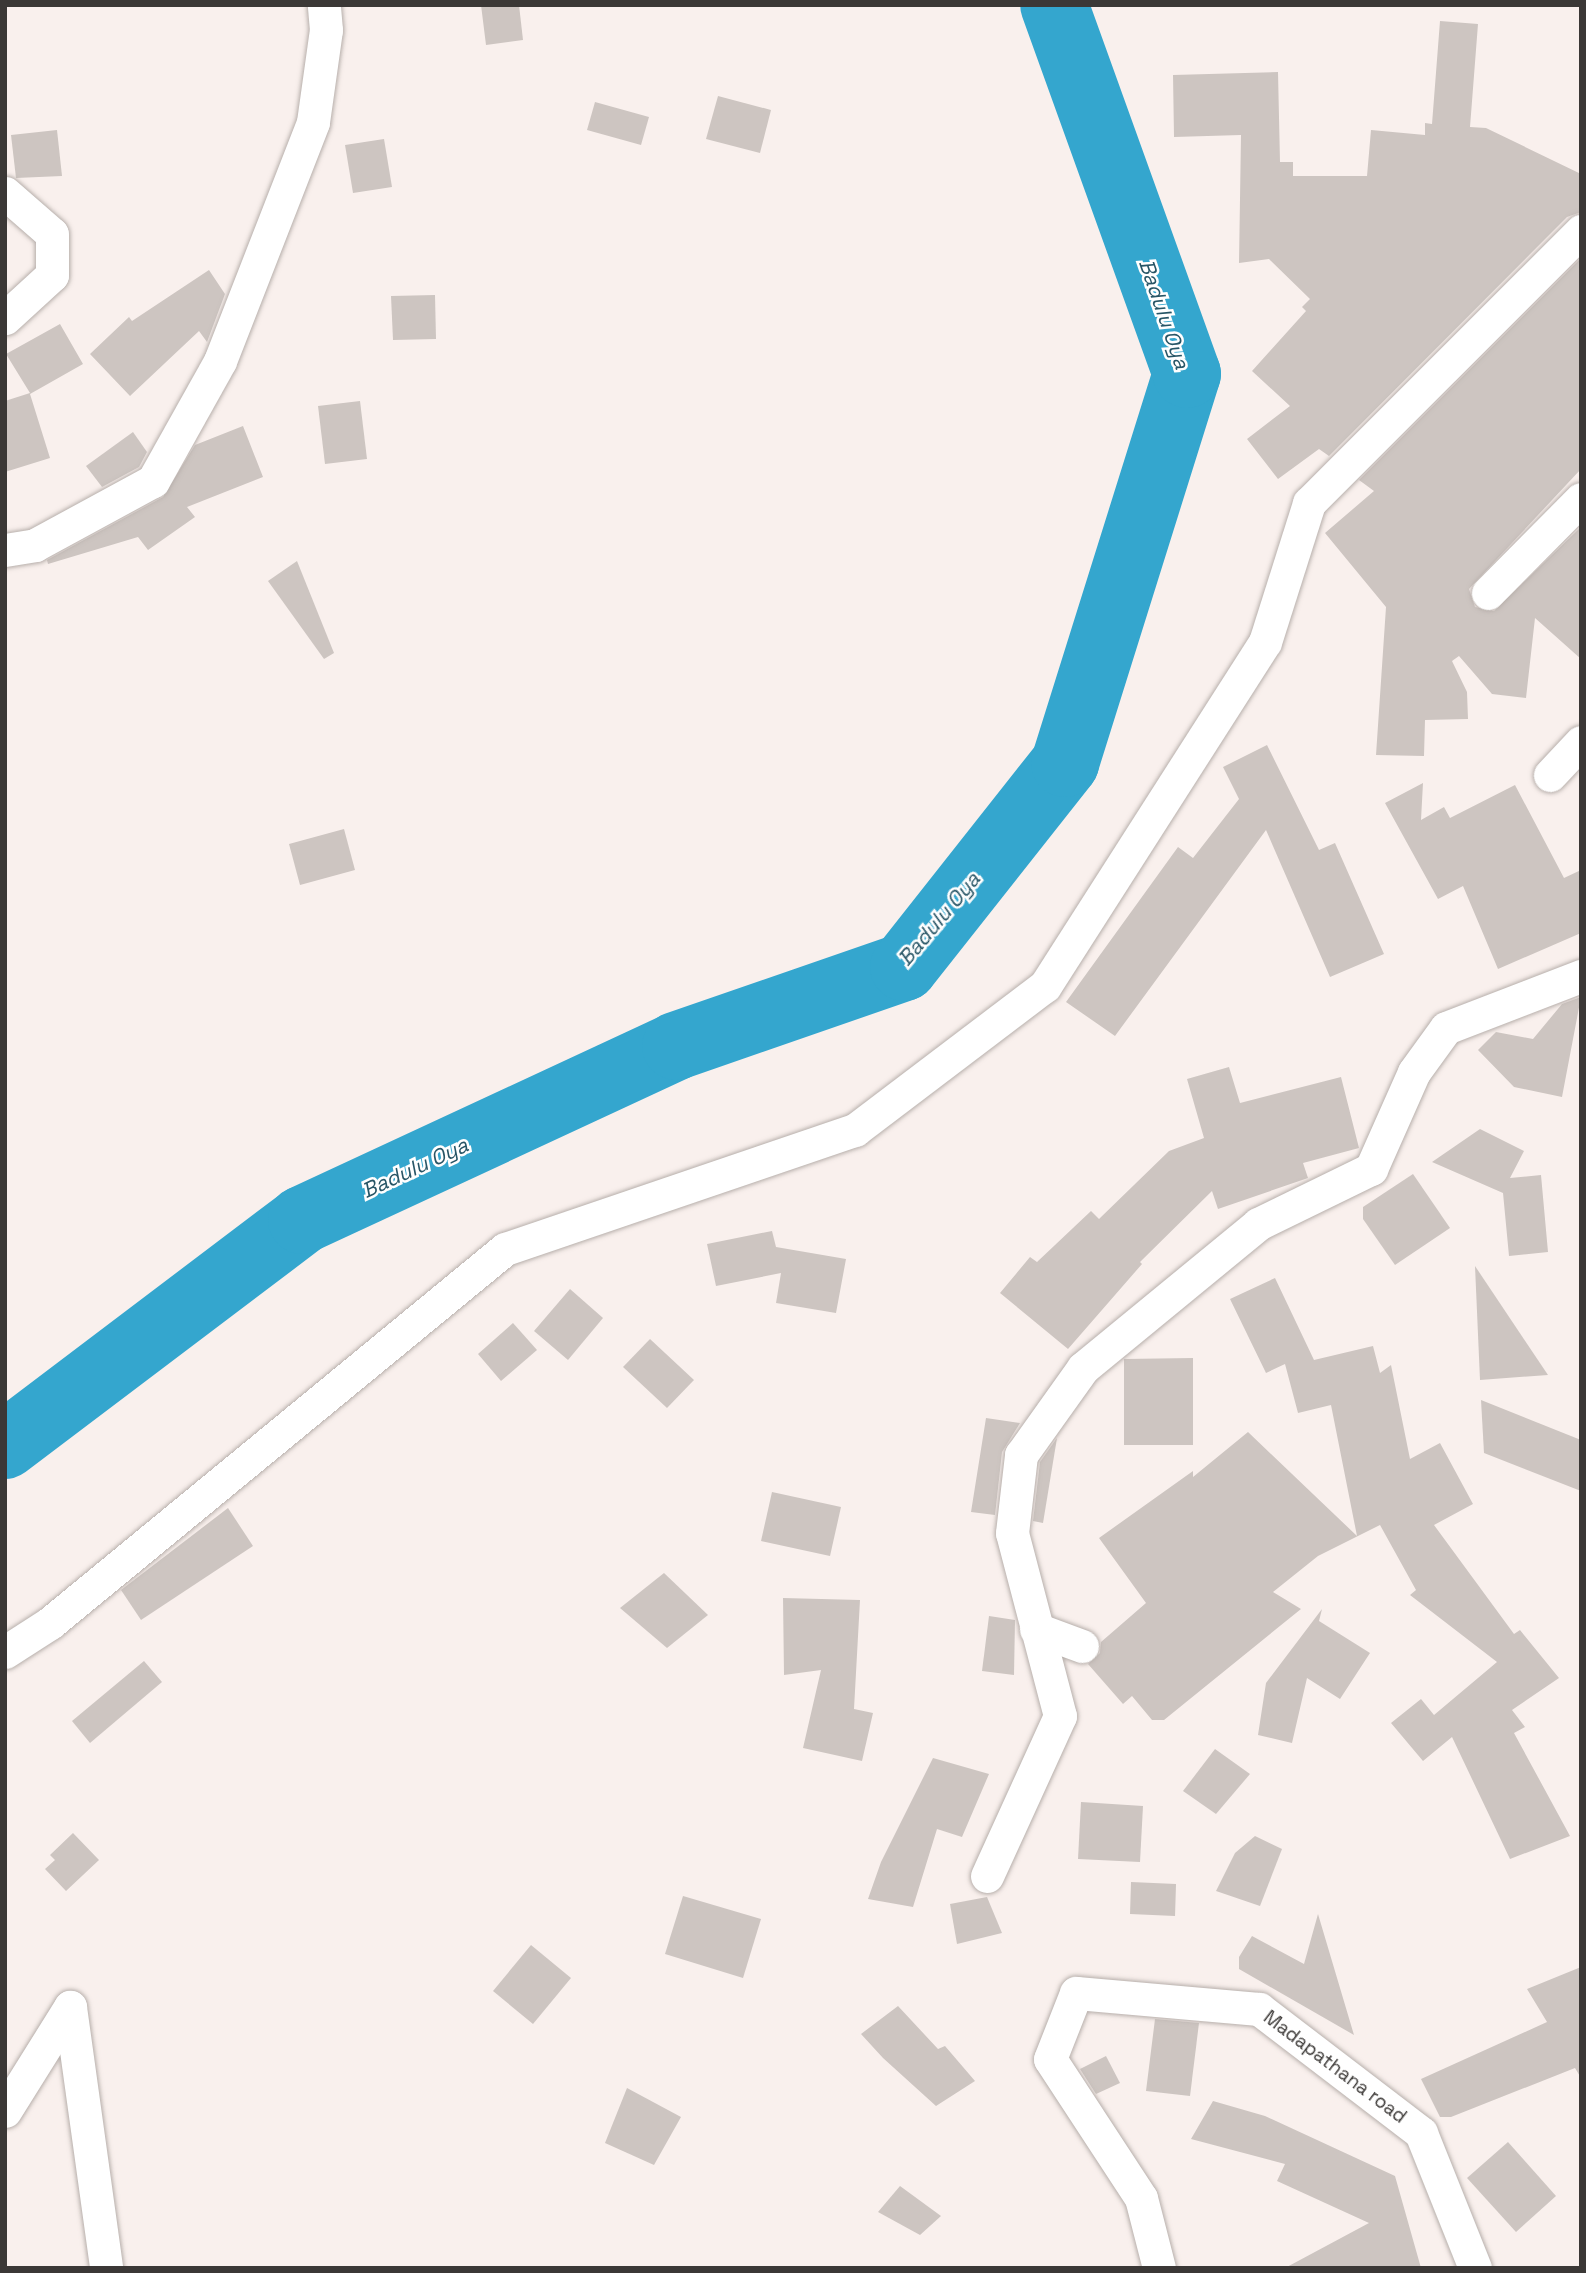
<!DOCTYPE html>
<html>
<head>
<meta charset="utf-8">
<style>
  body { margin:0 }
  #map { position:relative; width:1586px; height:2273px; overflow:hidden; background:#f9f0ed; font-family:"Space Grotesk",sans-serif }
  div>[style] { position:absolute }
  .river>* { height:68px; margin:-34px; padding:0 34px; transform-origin:34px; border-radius:34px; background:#34a6ce }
  .building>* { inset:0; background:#cdc5c1 }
  .roads { filter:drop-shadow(0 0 2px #b7afab) drop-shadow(0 0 2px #b7afab) }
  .minor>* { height:33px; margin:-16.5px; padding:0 16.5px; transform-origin:16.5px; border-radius:16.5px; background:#fff }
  span { translate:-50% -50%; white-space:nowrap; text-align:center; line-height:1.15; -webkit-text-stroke:5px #fff; paint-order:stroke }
  .street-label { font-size:19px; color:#3b3836 }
  .water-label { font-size:21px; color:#275566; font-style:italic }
  .frame { position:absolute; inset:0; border:7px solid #3b3836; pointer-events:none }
</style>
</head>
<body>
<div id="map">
  <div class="river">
    <i style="left:5px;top:1445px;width:373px;rotate:-37.1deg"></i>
    <i style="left:302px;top:1220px;width:412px;rotate:-24.9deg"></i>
    <i style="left:676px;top:1046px;width:241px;rotate:-19.1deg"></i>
    <i style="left:904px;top:967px;width:260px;rotate:-51.7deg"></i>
    <i style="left:1065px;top:763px;width:408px;rotate:-72.6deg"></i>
    <i style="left:1187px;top:374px;width:392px;rotate:-109.8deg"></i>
  </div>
  <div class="building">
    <i style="clip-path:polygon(481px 5px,519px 5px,523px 40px,486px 45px)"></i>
    <i style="clip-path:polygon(1440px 21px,1478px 24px,1470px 127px,1486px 128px,1581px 174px,1581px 212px,1567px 217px,1329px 456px,1319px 449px,1278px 479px,1247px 439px,1290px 406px,1252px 371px,1306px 311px,1302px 307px,1310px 299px,1269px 259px,1239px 263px,1241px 135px,1174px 137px,1173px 75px,1278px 72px,1280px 162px,1293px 162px,1293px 176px,1367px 176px,1371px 130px,1425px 135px,1425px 123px,1432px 124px)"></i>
    <i style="clip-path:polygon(718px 96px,771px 110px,760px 153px,706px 139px)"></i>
    <i style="clip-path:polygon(595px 102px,649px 117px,641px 145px,587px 130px)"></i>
    <i style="clip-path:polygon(57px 130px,62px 176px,16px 178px,11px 135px)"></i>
    <i style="clip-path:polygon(384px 139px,392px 187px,353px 193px,345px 145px)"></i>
    <i style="clip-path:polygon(1581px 258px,1581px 469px,1469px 589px,1475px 607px,1494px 611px,1581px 527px,1581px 659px,1535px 618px,1526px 698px,1492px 694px,1459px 656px,1452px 661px,1467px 692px,1468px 719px,1425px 720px,1424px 756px,1376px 755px,1386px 607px,1325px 533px,1374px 491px,1359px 480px)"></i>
    <i style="clip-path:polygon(209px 270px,225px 294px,207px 342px,199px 331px,130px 396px,90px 354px,129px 317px,132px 321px)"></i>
    <i style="clip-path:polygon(435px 295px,436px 339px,393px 340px,391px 296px)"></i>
    <i style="clip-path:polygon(60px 324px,83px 364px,30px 394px,50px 458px,5px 472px,5px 401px,30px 393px,6px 354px)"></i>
    <i style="clip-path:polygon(360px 401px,367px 459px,325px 464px,318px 406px)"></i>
    <i style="clip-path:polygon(243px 426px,263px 477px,187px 507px,195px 517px,148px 550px,138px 537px,48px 564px,47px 560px,163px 497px,195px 445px)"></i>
    <i style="clip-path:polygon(133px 432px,147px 452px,139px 467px,102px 487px,86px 466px)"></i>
    <i style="clip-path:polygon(297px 561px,334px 653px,324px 659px,268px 581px)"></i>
    <i style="clip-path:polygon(1267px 745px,1319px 850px,1335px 843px,1384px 954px,1330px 977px,1266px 830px,1115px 1036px,1066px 1002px,1178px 847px,1193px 858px,1239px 799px,1223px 767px)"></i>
    <i style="clip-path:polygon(1423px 783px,1421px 820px,1444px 807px,1450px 818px,1515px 785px,1564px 878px,1581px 870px,1581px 933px,1498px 969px,1463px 886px,1438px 899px,1385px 803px)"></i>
    <i style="clip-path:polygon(344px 829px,355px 870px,300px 885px,289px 844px)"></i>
    <i style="clip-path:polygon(1581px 997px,1562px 1097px,1514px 1087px,1478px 1050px,1496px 1032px,1533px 1039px,1562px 1004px)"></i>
    <i style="clip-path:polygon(1229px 1067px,1240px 1103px,1341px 1077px,1359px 1148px,1303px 1163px,1308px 1178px,1218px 1209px,1212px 1191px,1140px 1262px,1142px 1264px,1068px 1349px,1000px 1293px,1030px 1257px,1037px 1262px,1091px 1211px,1099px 1219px,1169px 1151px,1204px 1138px,1187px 1079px)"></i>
    <i style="clip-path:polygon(1480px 1129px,1524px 1151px,1510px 1178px,1541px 1175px,1548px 1252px,1509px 1256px,1503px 1193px,1432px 1162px)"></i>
    <i style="clip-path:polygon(1413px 1174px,1450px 1228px,1395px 1265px,1363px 1219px,1363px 1207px)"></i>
    <i style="clip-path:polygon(772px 1231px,776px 1247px,846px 1259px,836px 1313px,776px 1303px,781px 1273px,716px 1286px,707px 1244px)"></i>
    <i style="clip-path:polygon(1475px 1266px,1548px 1375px,1480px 1380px)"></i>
    <i style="clip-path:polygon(1275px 1278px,1314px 1360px,1373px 1346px,1380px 1373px,1391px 1365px,1410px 1459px,1440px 1443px,1473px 1504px,1434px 1525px,1514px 1634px,1520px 1630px,1559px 1678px,1512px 1710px,1525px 1727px,1514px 1733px,1570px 1836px,1510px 1859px,1452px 1737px,1423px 1761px,1391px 1723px,1421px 1699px,1434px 1715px,1497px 1662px,1410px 1595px,1416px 1590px,1380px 1525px,1318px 1556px,1273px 1592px,1301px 1609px,1164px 1720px,1152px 1720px,1132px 1696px,1123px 1704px,1088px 1664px,1100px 1653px,1101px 1642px,1146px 1603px,1099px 1538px,1193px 1471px,1193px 1477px,1248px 1432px,1357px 1536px,1331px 1405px,1298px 1413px,1285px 1364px,1266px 1373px,1230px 1299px)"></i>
    <i style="clip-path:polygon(570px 1289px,603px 1318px,568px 1360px,534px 1331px)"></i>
    <i style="clip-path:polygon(513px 1323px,537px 1350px,501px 1381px,478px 1354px)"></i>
    <i style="clip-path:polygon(650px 1339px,694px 1380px,667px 1408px,623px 1367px)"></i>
    <i style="clip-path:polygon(1193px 1358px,1193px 1445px,1124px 1445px,1124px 1359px)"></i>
    <i style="clip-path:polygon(1481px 1400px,1581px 1440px,1581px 1491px,1484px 1453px)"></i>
    <i style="clip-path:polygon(986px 1418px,1020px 1423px,1002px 1452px,995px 1515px,971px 1512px)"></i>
    <i style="clip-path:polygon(1057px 1438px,1043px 1523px,1033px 1521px,1040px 1462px)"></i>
    <i style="clip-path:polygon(772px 1492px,841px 1507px,830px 1556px,761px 1541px)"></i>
    <i style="clip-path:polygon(228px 1508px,253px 1546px,141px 1620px,121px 1590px)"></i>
    <i style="clip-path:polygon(664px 1573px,708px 1615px,667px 1648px,620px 1608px)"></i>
    <i style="clip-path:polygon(783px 1598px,860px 1600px,854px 1709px,873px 1713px,862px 1761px,803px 1748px,821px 1670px,784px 1675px)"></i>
    <i style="clip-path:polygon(1322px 1609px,1319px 1621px,1370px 1653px,1340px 1699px,1307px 1678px,1292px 1743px,1258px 1735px,1266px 1683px)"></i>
    <i style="clip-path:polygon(989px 1616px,1015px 1620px,1014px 1675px,982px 1671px)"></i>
    <i style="clip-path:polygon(144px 1661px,162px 1682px,90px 1743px,72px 1721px)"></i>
    <i style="clip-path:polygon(1215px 1749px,1250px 1774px,1216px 1814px,1183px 1791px)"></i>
    <i style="clip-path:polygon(933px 1758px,989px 1774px,962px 1837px,937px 1829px,913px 1907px,868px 1899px,881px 1862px)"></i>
    <i style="clip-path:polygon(1081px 1802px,1143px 1806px,1140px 1862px,1078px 1859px)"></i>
    <i style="clip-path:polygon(73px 1833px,99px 1860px,66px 1891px,45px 1869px,55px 1860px,50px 1855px)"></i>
    <i style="clip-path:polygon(1255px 1836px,1282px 1849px,1260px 1906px,1216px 1891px,1235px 1853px)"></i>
    <i style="clip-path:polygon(1131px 1882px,1176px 1884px,1175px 1916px,1130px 1914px)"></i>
    <i style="clip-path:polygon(683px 1896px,761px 1919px,743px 1978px,665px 1954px)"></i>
    <i style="clip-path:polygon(987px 1897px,1002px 1933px,957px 1944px,950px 1904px)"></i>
    <i style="clip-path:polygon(1318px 1914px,1354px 2035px,1239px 1969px,1239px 1957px,1252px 1936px,1304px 1964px)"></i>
    <i style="clip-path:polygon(531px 1945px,571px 1978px,533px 2024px,493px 1991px)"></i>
    <i style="clip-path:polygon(1581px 1967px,1581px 2078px,1575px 2068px,1451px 2117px,1440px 2117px,1421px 2079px,1547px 2022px,1527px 1989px)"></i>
    <i style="clip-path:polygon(898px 2006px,938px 2049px,945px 2046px,975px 2081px,936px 2106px,883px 2058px,861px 2034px)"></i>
    <i style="clip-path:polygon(1155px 2019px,1199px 2023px,1190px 2096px,1146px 2091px)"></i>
    <i style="clip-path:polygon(1106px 2056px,1120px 2083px,1096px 2094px,1080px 2069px)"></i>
    <i style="clip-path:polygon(627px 2088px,681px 2117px,654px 2165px,605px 2143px)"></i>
    <i style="clip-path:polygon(1213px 2101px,1265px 2116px,1395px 2176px,1421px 2268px,1285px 2268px,1369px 2223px,1277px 2181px,1285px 2164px,1191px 2139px)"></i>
    <i style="clip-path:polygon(1508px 2142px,1556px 2196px,1516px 2232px,1467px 2178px)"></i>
    <i style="clip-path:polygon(900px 2186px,941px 2216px,920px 2235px,878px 2212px)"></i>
  </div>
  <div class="roads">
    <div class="minor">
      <i style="left:5px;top:193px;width:62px;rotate:41.1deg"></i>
      <i style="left:52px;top:234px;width:41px;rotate:90deg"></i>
      <i style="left:52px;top:275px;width:64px;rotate:137.5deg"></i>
      <i style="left:5px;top:550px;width:30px;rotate:-9deg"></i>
      <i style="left:35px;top:545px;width:134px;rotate:-28.5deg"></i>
      <i style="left:153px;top:481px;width:137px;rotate:-60.8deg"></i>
      <i style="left:220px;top:361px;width:256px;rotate:-68.7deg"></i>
      <i style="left:313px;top:122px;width:93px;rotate:-82deg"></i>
      <i style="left:326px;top:30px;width:25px;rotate:-95deg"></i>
      <i style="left:1488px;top:593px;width:132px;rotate:-45.3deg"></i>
      <i style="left:1550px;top:775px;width:45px;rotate:-46.8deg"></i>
      <i style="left:1036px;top:1629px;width:49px;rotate:20.3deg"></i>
      <i style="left:5px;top:1652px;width:54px;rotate:-32.8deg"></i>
      <i style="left:50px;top:1623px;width:589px;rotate:-39.42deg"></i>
      <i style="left:505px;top:1249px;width:370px;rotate:-18.8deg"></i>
      <i style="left:855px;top:1130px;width:238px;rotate:-37.2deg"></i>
      <i style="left:1045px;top:986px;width:408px;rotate:-57.4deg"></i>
      <i style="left:1265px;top:642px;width:146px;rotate:-72.4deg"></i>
      <i style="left:1309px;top:503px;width:385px;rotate:-45deg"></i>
      <i style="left:987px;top:1876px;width:176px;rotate:-65.5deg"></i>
      <i style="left:1060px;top:1716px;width:189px;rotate:-104.7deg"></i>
      <i style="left:1012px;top:1533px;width:79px;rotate:-83.4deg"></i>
      <i style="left:1021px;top:1455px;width:107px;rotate:-54.5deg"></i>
      <i style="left:1083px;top:1368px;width:227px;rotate:-39.4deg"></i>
      <i style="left:1258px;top:1224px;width:126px;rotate:-26deg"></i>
      <i style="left:1371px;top:1169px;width:106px;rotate:-66.1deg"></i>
      <i style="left:1414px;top:1072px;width:54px;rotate:-54deg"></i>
      <i style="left:1446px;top:1028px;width:145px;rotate:-21.1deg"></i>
      <i style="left:5px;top:2111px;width:123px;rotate:-58deg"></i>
      <i style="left:70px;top:2007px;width:263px;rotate:82.1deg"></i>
      <i style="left:1159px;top:2268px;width:72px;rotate:-104.4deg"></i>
      <i style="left:1141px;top:2198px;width:166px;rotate:-123.2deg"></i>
      <i style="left:1050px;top:2059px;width:71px;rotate:-68.5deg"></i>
      <i style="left:1076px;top:1993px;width:184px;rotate:5deg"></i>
      <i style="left:1259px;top:2009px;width:204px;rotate:37.4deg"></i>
      <i style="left:1421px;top:2133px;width:145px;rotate:68.2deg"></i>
    </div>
  </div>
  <div class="street-label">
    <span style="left:1335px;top:2067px;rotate:37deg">Madapathana road</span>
  </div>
  <div class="water-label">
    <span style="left:1164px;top:314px;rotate:71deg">Badulu Oya</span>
    <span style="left:939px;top:919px;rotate:-50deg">Badulu Oya</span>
    <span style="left:415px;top:1168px;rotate:-25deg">Badulu Oya</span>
  </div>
  <div class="frame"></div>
</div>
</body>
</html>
